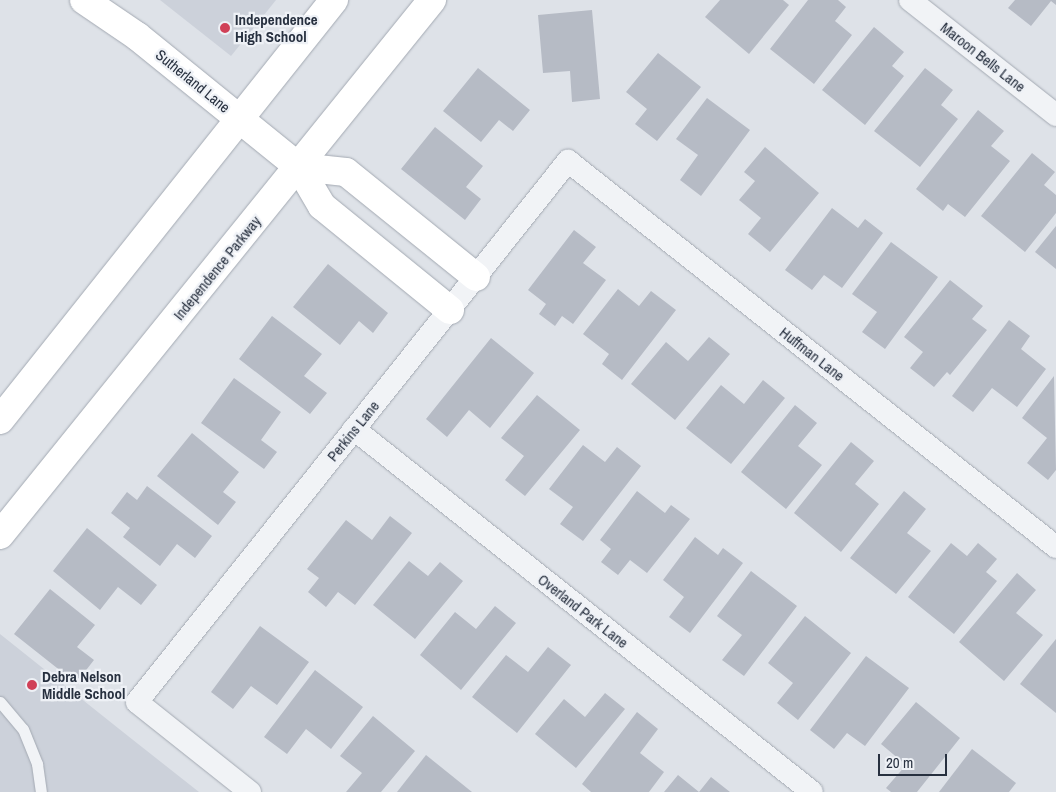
<!DOCTYPE html>
<html>
<head>
<meta charset="utf-8">
<style>
  body { margin:0 }
  #map { position:relative; width:1056px; height:792px; overflow:hidden; background:#dee2e8; font-family:"Archivo Narrow",sans-serif }
  div>[style] { position:absolute }
  .built>* { inset:0; background:#ccd1da }
  .building>* { inset:0; background:#b6bbc5 }
  .roads { filter:drop-shadow(0 0 1px #a3a9b2) drop-shadow(0 0 1px #a3a9b2) }
  .lane>* { height:11px; margin:-5.5px; padding:0 5.5px; transform-origin:5.5px; border-radius:5.5px; background:#f1f3f6 }
  .street>* { height:22px; margin:-11px; padding:0 11px; transform-origin:11px; border-radius:11px; background:#f1f3f6 }
  .secondary>* { height:28px; margin:-14px; padding:0 14px; transform-origin:14px; border-radius:14px; background:#fff }
  .dots>* { width:14px; height:14px; translate:-50% -50%; box-sizing:border-box; border:2px solid #eef1f6; border-radius:50% }
  span { translate:-50% -50%; white-space:nowrap; text-align:center; line-height:1.15; -webkit-text-stroke:4.5px #eef1f6; paint-order:stroke }
  .poi-label { font-size:15px; color:#27303f; font-weight:700 }
  .left { translate:0 -50%; text-align:left }
  .street-label { font-size:15px; color:#27303f }
  .scale { position:absolute; left:878px; top:754px; width:69px; height:22px; box-sizing:border-box; border:2px solid #27303f; border-top:0; padding-left:6px; font-size:15px; line-height:18px; white-space:nowrap; color:#27303f; -webkit-text-stroke:4px #eef1f6; paint-order:stroke }
</style>
</head>
<body>
<div id="map">
  <div class="built">
    <i style="clip-path:polygon(160px 0,276px 0,231px 56px)"></i>
    <i style="clip-path:polygon(0 634px,128px 736px,199px 792px,0 792px)"></i>
  </div>
  <div class="building">
    <i style="clip-path:polygon(720px 0,783px 0,789px 5px,749px 54px,705px 17px)"></i>
    <i style="clip-path:polygon(808px 0,838px 0,846px 7px,835px 21px,852px 35px,814px 84px,770px 49px)"></i>
    <i style="clip-path:polygon(1015px 0,1056px 0,1056px 5px,1051px 1px,1031px 26px,1008px 8px)"></i>
    <i style="clip-path:polygon(592px 10px,600px 99px,572px 102px,570px 71px,543px 73px,538px 15px)"></i>
    <i style="clip-path:polygon(874px 27px,904px 52px,892px 66px,904px 76px,865px 125px,822px 90px)"></i>
    <i style="clip-path:polygon(658px 53px,701px 87px,657px 141px,635px 124px,647px 109px,626px 92px)"></i>
    <i style="clip-path:polygon(478px 68px,530px 110px,513px 131px,499px 120px,481px 142px,443px 111px)"></i>
    <i style="clip-path:polygon(925px 68px,953px 90px,941px 105px,958px 119px,920px 167px,874px 131px)"></i>
    <i style="clip-path:polygon(707px 98px,750px 130px,701px 196px,680px 180px,698px 155px,676px 139px)"></i>
    <i style="clip-path:polygon(978px 110px,1004px 131px,991px 146px,1010px 161px,965px 217px,948px 204px,943px 211px,916px 189px)"></i>
    <i style="clip-path:polygon(435px 127px,483px 166px,466px 187px,481px 199px,465px 220px,401px 169px)"></i>
    <i style="clip-path:polygon(765px 147px,819px 193px,770px 252px,748px 234px,761px 218px,739px 200px,755px 181px,744px 172px)"></i>
    <i style="clip-path:polygon(1032px 153px,1055px 172px,1044px 185px,1056px 195px,1056px 213px,1025px 252px,981px 216px)"></i>
    <i style="clip-path:polygon(832px 208px,858px 228px,865px 219px,883px 233px,842px 288px,824px 275px,812px 290px,785px 270px)"></i>
    <i style="clip-path:polygon(1056px 226px,1056px 269px,1035px 252px)"></i>
    <i style="clip-path:polygon(574px 230px,596px 247px,583px 263px,606px 280px,573px 324px,562px 316px,555px 326px,539px 314px,546px 304px,528px 290px)"></i>
    <i style="clip-path:polygon(891px 242px,938px 277px,885px 349px,862px 332px,877px 312px,852px 294px)"></i>
    <i style="clip-path:polygon(328px 264px,388px 313px,373px 333px,359px 321px,340px 345px,293px 307px)"></i>
    <i style="clip-path:polygon(950px 280px,983px 306px,972px 319px,987px 330px,950px 375px,947px 372px,934px 387px,910px 368px,923px 352px,904px 337px)"></i>
    <i style="clip-path:polygon(618px 289px,639px 306px,651px 291px,676px 310px,622px 380px,602px 364px,609px 354px,583px 334px)"></i>
    <i style="clip-path:polygon(272px 316px,322px 354px,304px 376px,327px 393px,310px 414px,239px 359px)"></i>
    <i style="clip-path:polygon(1009px 320px,1030px 336px,1021px 349px,1046px 369px,1017px 407px,992px 388px,973px 412px,952px 396px)"></i>
    <i style="clip-path:polygon(709px 337px,730px 354px,675px 420px,631px 384px,666px 342px,688px 361px)"></i>
    <i style="clip-path:polygon(491px 338px,534px 373px,490px 428px,469px 410px,447px 437px,426px 419px)"></i>
    <i style="clip-path:polygon(1054px 376px,1056px 470px,1048px 480px,1027px 463px,1047px 438px,1022px 418px)"></i>
    <i style="clip-path:polygon(234px 378px,281px 412px,261px 440px,277px 452px,264px 469px,201px 423px)"></i>
    <i style="clip-path:polygon(763px 380px,785px 398px,731px 464px,686px 428px,721px 385px,744px 404px)"></i>
    <i style="clip-path:polygon(537px 395px,580px 430px,525px 496px,505px 480px,524px 456px,501px 438px)"></i>
    <i style="clip-path:polygon(795px 405px,817px 423px,798px 446px,822px 465px,786px 509px,741px 472px)"></i>
    <i style="clip-path:polygon(192px 433px,239px 472px,223px 492px,236px 502px,218px 525px,157px 476px)"></i>
    <i style="clip-path:polygon(851px 442px,874px 461px,855px 484px,879px 504px,841px 552px,794px 513px)"></i>
    <i style="clip-path:polygon(583px 445px,605px 462px,617px 447px,641px 466px,583px 541px,560px 524px,573px 507px,549px 489px)"></i>
    <i style="clip-path:polygon(147px 486px,212px 536px,195px 558px,177px 544px,160px 566px,123px 537px,130px 528px,111px 513px,127px 492px,137px 500px)"></i>
    <i style="clip-path:polygon(637px 491px,665px 513px,671px 505px,690px 519px,647px 573px,630px 560px,618px 575px,601px 562px,611px 549px,600px 540px)"></i>
    <i style="clip-path:polygon(904px 491px,926px 509px,907px 533px,931px 551px,896px 594px,850px 558px)"></i>
    <i style="clip-path:polygon(390px 516px,412px 533px,355px 605px,338px 592px,326px 607px,308px 592px,319px 578px,307px 569px,346px 520px,372px 540px)"></i>
    <i style="clip-path:polygon(87px 528px,157px 585px,141px 605px,118px 587px,100px 610px,53px 571px)"></i>
    <i style="clip-path:polygon(695px 537px,718px 555px,723px 548px,743px 563px,690px 633px,669px 617px,684px 597px,663px 580px)"></i>
    <i style="clip-path:polygon(951px 543px,967px 556px,978px 543px,997px 559px,986px 572px,997px 581px,954px 634px,908px 597px)"></i>
    <i style="clip-path:polygon(409px 561px,428px 576px,440px 562px,463px 581px,415px 639px,373px 605px)"></i>
    <i style="clip-path:polygon(751px 571px,797px 606px,744px 676px,722px 660px,742px 635px,717px 616px)"></i>
    <i style="clip-path:polygon(1017px 573px,1036px 590px,1016px 613px,1043px 635px,1004px 681px,959px 642px)"></i>
    <i style="clip-path:polygon(50px 589px,95px 625px,77px 647px,94px 660px,76px 683px,14px 634px)"></i>
    <i style="clip-path:polygon(495px 606px,516px 623px,461px 690px,420px 655px,455px 612px,476px 629px)"></i>
    <i style="clip-path:polygon(805px 616px,851px 653px,798px 720px,777px 703px,793px 683px,768px 663px)"></i>
    <i style="clip-path:polygon(260px 626px,309px 662px,277px 705px,251px 686px,233px 709px,211px 692px)"></i>
    <i style="clip-path:polygon(1056px 639px,1056px 713px,1020px 684px)"></i>
    <i style="clip-path:polygon(548px 647px,571px 665px,517px 733px,472px 697px,506px 655px,528px 672px)"></i>
    <i style="clip-path:polygon(866px 656px,909px 688px,865px 746px,847px 733px,834px 749px,810px 730px)"></i>
    <i style="clip-path:polygon(315px 670px,363px 707px,331px 749px,306px 729px,287px 754px,264px 737px)"></i>
    <i style="clip-path:polygon(605px 693px,625px 709px,576px 768px,535px 734px,564px 699px,585px 717px)"></i>
    <i style="clip-path:polygon(916px 702px,960px 738px,917px 792px,891px 792px,886px 788px,906px 765px,881px 744px)"></i>
    <i style="clip-path:polygon(637px 712px,658px 729px,640px 753px,664px 772px,649px 792px,591px 792px,582px 784px)"></i>
    <i style="clip-path:polygon(373px 716px,415px 751px,381px 792px,346px 792px,362px 773px,340px 756px)"></i>
    <i style="clip-path:polygon(972px 749px,1016px 783px,1009px 792px,939px 792px)"></i>
    <i style="clip-path:polygon(426px 755px,472px 792px,397px 792px)"></i>
    <i style="clip-path:polygon(678px 775px,699px 792px,711px 777px,730px 792px,664px 792px)"></i>
  </div>
  <div class="roads">
    <div class="lane">
      <i style="left:0;top:702px;width:35px;rotate:50deg"></i>
      <i style="left:23px;top:729px;width:38px;rotate:68deg"></i>
      <i style="left:37px;top:764px;width:28px;rotate:82deg"></i>
    </div>
    <div class="street">
      <i style="left:910px;top:0;width:186px;rotate:38.2deg"></i>
      <i style="left:354px;top:429px;width:584px;rotate:38.4deg"></i>
      <i style="left:250px;top:792px;width:144px;rotate:-141.5deg"></i>
      <i style="left:137px;top:702px;width:692px;rotate:-51.46deg"></i>
      <i style="left:568px;top:161px;width:622px;rotate:38.34deg"></i>
    </div>
    <div class="secondary">
      <i style="left:84px;top:0;width:64px;rotate:34.2deg"></i>
      <i style="left:137px;top:36px;width:208px;rotate:39deg"></i>
      <i style="left:299px;top:167px;width:45px;rotate:59.5deg"></i>
      <i style="left:322px;top:206px;width:165px;rotate:39.1deg"></i>
      <i style="left:299px;top:167px;width:47px;rotate:6.1deg"></i>
      <i style="left:346px;top:172px;width:167px;rotate:38.9deg"></i>
      <i style="left:0;top:420px;width:537px;rotate:-51.51deg"></i>
      <i style="left:0;top:535px;width:688px;rotate:-51.08deg"></i>
    </div>
  </div>
  <div class="dots">
    <i style="left:225px;top:28px;background:#d04057"></i>
    <i style="left:32px;top:685px;background:#d04057"></i>
  </div>
  <div class="poi-label">
    <span class="left" style="left:235px;top:28px">Independence<br>High School</span>
    <span class="left" style="left:42px;top:685px">Debra Nelson<br>Middle School</span>
  </div>
  <div class="street-label">
    <span style="left:983px;top:57px;rotate:38deg">Maroon Bells Lane</span>
    <span style="left:193px;top:81px;rotate:39deg">Sutherland Lane</span>
    <span style="left:217px;top:268px;rotate:-51deg">Independence Parkway</span>
    <span style="left:812px;top:354px;rotate:38deg">Huffman Lane</span>
    <span style="left:353px;top:431px;rotate:-51deg">Perkins Lane</span>
    <span style="left:583px;top:611px;rotate:38deg">Overland Park Lane</span>
  </div>
  <div class="scale">20 m</div>
</div>
</body>
</html>
